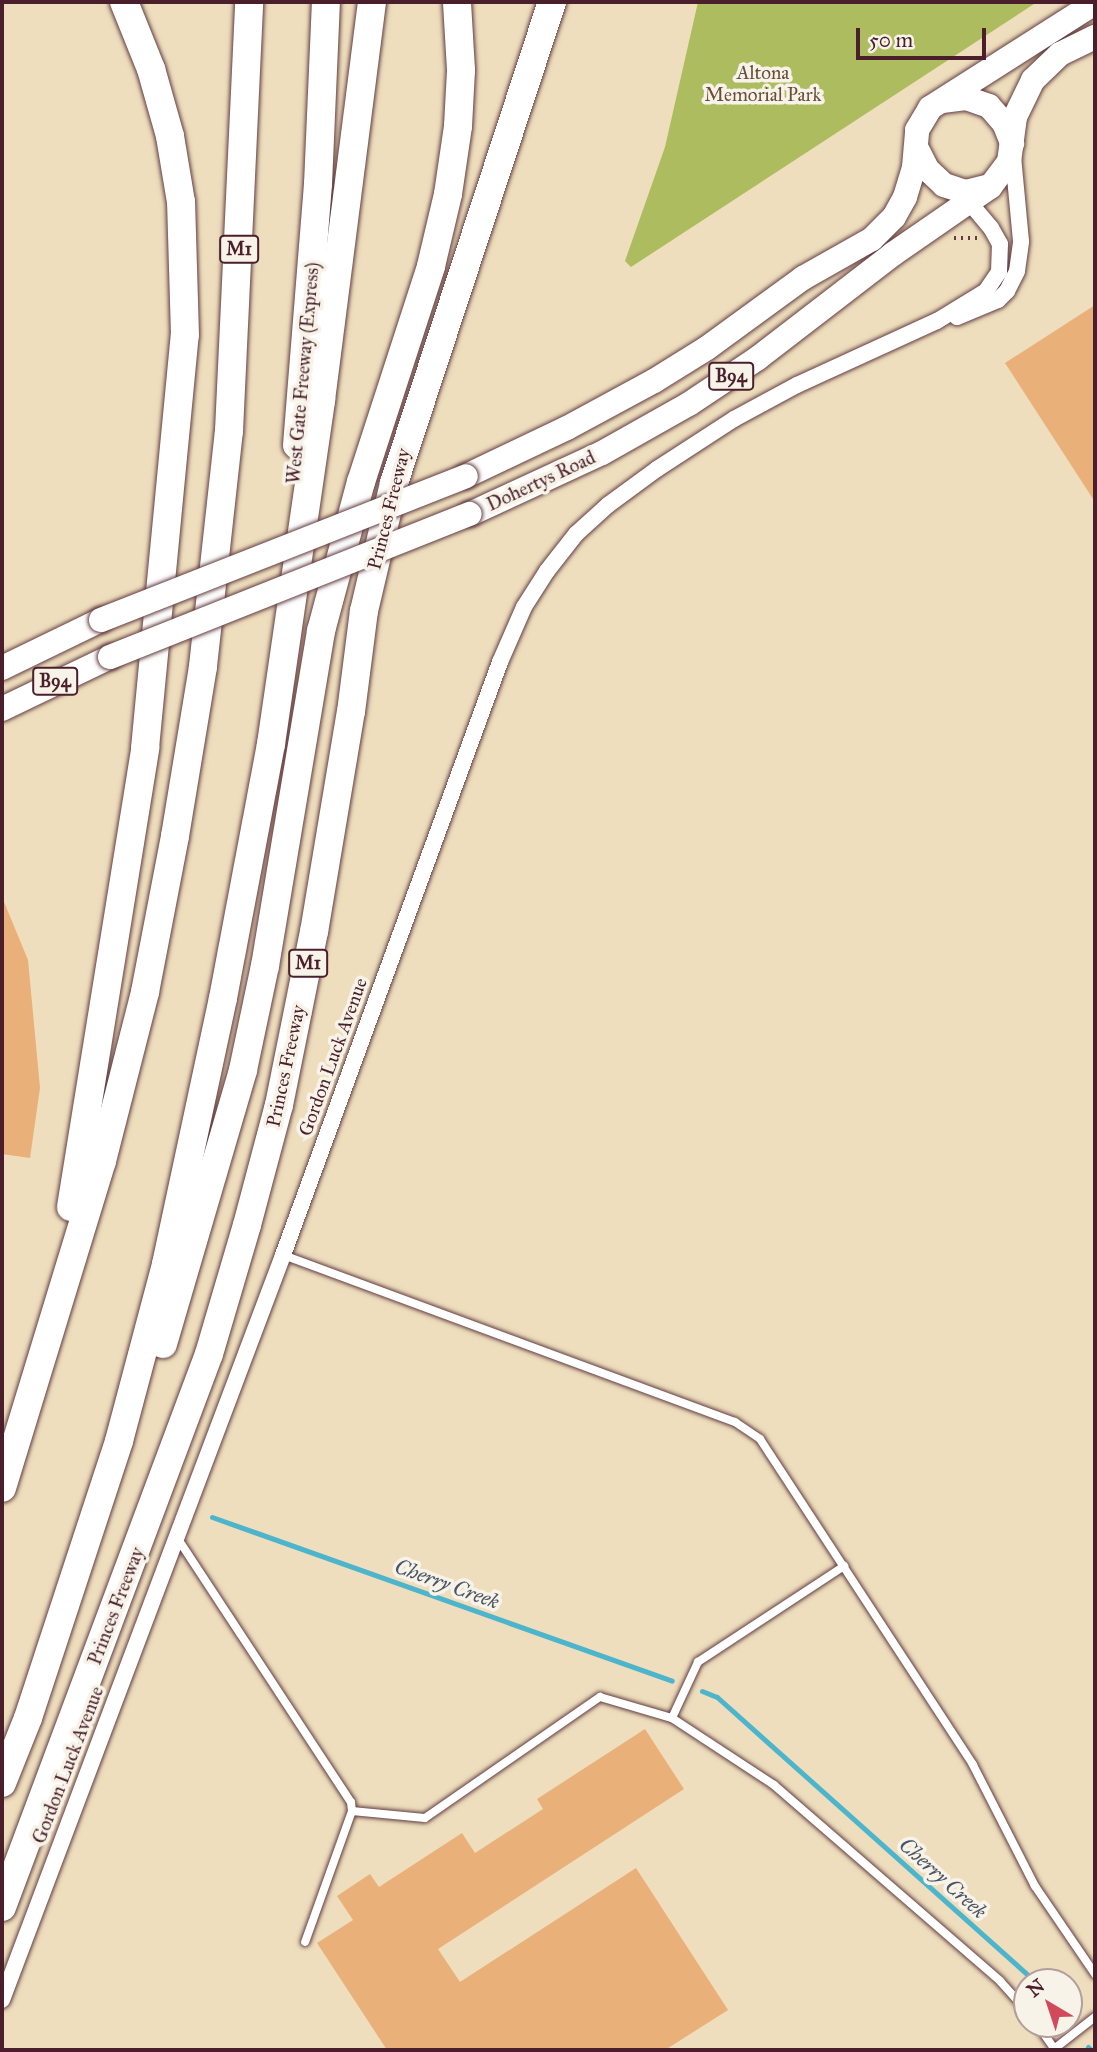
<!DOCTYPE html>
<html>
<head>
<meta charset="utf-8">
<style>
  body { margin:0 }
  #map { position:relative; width:1097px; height:2052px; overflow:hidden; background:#eedebd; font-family:"IM FELL Great Primer",serif }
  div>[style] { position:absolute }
  .green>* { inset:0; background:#adbc5e }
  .stream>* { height:5px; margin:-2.5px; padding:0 2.5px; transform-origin:2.5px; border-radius:2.5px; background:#4db5cb }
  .building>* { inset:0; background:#eab079 }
  .path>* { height:3.5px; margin-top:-1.75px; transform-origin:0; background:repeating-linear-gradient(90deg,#633c41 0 2px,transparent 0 7px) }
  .roads { filter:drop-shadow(0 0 2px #633c41) drop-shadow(0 0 2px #633c41) }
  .service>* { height:8px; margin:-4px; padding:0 4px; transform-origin:4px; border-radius:4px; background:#fff }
  .minor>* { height:16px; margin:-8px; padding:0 8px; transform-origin:8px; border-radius:8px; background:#fff }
  .primary>* { height:24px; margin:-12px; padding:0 12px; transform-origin:12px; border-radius:12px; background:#fff }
  .motorway>* { height:28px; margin:-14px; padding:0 14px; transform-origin:14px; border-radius:14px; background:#fff }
  .bridges { filter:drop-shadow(0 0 2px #633c41) drop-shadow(0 0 2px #633c41) }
  .primary-bridge>* { height:24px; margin:-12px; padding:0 12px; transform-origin:12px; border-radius:12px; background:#fff }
  span { translate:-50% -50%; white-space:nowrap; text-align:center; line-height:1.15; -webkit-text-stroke:7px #f7f3e8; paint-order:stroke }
  .shield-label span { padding:2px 5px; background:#f7f3e8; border:2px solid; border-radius:5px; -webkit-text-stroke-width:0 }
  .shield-label { font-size:18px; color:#4a1f2b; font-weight:700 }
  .park-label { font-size:19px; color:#684e3a }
  .street-label { font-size:19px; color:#4a1f2b }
  .water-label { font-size:21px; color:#4b5463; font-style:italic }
  .frame { position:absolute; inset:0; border:4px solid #4a1f2b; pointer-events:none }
  .north { position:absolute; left:1013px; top:1968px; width:70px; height:70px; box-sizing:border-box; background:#f7f3e8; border:2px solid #b29e9c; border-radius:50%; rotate:321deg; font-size:19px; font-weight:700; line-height:28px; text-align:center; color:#4a1f2b }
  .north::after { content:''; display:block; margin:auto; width:24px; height:32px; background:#d1495b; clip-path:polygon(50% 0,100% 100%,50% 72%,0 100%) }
  .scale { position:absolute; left:856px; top:28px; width:130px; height:32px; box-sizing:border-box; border:4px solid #4a1f2b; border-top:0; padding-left:9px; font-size:21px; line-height:24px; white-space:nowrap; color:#4a1f2b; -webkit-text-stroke:5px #f7f3e8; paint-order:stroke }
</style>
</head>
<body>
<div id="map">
  <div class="green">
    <i style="clip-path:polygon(698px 2px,1037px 2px,631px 267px,625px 261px,665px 147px)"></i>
  </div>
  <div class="stream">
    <i style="left:212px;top:1517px;width:488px;rotate:19.6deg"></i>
    <i style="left:702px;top:1691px;width:16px;rotate:22deg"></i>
    <i style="left:717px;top:1697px;width:428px;rotate:41.8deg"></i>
    <i style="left:1088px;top:2047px;width:4px;rotate:45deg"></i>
  </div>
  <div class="building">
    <i style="clip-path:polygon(1095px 305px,1095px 502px,1005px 363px)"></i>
    <i style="clip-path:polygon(2px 897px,28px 960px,40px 1088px,30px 1158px,2px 1154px)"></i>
    <i style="clip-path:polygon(645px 1729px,684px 1789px,438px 1949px,460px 1982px,636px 1868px,728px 2010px,665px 2050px,387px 2050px,317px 1943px,353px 1920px,337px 1896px,370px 1874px,379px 1887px,462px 1833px,475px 1853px,543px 1809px,537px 1799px)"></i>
  </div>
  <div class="path">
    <i style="left:954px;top:238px;width:24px"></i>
  </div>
  <div class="roads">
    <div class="service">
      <i style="left:283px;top:1255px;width:482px;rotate:20.3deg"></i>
      <i style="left:735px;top:1422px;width:30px;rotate:34deg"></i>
      <i style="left:760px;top:1439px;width:389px;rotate:56.8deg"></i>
      <i style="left:973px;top:1765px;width:136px;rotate:62.9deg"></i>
      <i style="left:1035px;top:1886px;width:107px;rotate:55.7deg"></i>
      <i style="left:178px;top:1539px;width:315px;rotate:56.7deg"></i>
      <i style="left:351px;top:1802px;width:9px;rotate:84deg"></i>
      <i style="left:352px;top:1811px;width:139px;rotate:109.7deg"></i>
      <i style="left:672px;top:1718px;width:122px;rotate:33.3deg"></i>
      <i style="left:774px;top:1785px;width:299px;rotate:40.9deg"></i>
      <i style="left:1000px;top:1981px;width:40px;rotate:48deg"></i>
      <i style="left:352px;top:1811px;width:73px;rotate:5.5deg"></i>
      <i style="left:425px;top:1818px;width:213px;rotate:-34.7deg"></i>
      <i style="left:600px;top:1697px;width:75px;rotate:16.3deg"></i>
      <i style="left:672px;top:1718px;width:62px;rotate:-65.1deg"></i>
      <i style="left:698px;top:1662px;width:175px;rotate:-33.3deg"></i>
      <i style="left:1037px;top:2024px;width:32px;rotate:55deg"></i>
      <i style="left:1054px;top:2049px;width:52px;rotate:-38deg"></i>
    </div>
    <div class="minor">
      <i style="left:957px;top:317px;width:44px;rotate:-22.5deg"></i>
      <i style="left:998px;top:300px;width:13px;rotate:-45deg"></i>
      <i style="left:1007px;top:291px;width:22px;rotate:-63deg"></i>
      <i style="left:1017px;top:271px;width:30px;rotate:-82deg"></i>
      <i style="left:1021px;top:241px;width:84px;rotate:-95.4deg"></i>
      <i style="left:2px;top:2000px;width:796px;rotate:-69.33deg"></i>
      <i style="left:283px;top:1255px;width:631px;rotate:-69.9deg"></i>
      <i style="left:500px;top:662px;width:60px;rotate:-66.4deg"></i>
      <i style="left:524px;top:607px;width:43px;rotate:-57.4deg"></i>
      <i style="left:547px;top:571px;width:47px;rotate:-51.9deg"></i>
      <i style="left:576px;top:534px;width:43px;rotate:-42.2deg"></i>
      <i style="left:608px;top:505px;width:61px;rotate:-36.3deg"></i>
      <i style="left:657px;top:469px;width:92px;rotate:-33deg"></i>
      <i style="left:734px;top:419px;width:72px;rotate:-28.4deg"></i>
      <i style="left:797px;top:385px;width:154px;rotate:-24.6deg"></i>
      <i style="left:937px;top:321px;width:57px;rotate:-31.5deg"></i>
      <i style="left:986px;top:291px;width:23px;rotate:-56deg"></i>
      <i style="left:999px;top:272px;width:28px;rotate:-88deg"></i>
      <i style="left:1000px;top:244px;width:18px;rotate:-119deg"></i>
      <i style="left:991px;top:228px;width:40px;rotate:-130deg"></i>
    </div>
    <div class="primary">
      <i style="left:942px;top:101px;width:24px;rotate:-7deg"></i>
      <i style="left:966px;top:98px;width:24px;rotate:19deg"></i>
      <i style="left:989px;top:106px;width:23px;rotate:49deg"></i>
      <i style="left:1004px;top:123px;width:22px;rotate:68deg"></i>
      <i style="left:916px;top:147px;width:25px;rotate:63deg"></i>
      <i style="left:927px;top:169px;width:23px;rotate:43deg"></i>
      <i style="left:944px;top:185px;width:23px;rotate:18deg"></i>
      <i style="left:966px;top:192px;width:25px;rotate:-14deg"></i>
      <i style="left:466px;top:476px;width:112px;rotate:-25.4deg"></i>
      <i style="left:567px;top:428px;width:99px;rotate:-28.4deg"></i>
      <i style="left:654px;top:381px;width:62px;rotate:-31.9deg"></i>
      <i style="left:707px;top:348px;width:119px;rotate:-36.1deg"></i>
      <i style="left:803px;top:278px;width:79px;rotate:-29.5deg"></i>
      <i style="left:872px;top:239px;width:31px;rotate:-45deg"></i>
      <i style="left:894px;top:217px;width:23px;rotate:-61deg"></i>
      <i style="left:905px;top:197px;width:31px;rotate:-73deg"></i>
      <i style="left:914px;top:167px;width:37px;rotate:-85deg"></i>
      <i style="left:917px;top:130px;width:26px;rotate:-59deg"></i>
      <i style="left:930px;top:108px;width:196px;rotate:-32.5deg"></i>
      <i style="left:470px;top:514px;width:145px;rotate:-24.8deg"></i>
      <i style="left:602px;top:453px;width:100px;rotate:-29.4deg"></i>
      <i style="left:689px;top:404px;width:83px;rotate:-33.7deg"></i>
      <i style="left:758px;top:358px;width:170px;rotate:-37.6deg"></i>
      <i style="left:893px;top:254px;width:118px;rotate:-34.6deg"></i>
      <i style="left:990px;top:187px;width:31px;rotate:-53deg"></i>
      <i style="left:1009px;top:162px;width:45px;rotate:-82.4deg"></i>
      <i style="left:1015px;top:117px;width:41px;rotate:-64.1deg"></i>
      <i style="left:1033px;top:80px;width:37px;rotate:-44deg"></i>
      <i style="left:1060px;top:54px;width:39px;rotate:-26deg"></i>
      <i style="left:2px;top:668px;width:110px;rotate:-25.9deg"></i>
      <i style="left:2px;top:709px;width:120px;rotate:-25.7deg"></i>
    </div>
    <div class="motorway">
      <i style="left:297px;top:445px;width:262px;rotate:-85.4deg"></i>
      <i style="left:318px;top:184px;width:182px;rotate:-87.5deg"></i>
      <i style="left:71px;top:1207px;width:465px;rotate:-80.8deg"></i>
      <i style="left:145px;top:748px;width:415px;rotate:-84.5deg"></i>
      <i style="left:185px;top:335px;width:133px;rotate:-91.7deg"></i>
      <i style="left:181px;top:202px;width:67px;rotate:-99.5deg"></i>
      <i style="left:170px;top:136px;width:70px;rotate:-105.8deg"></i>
      <i style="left:151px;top:69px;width:72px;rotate:-111.9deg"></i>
      <i style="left:163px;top:1344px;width:285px;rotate:-73.7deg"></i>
      <i style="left:243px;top:1070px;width:106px;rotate:-78.1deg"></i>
      <i style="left:265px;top:966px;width:340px;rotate:-80.5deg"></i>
      <i style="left:321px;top:631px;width:154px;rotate:-75deg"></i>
      <i style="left:361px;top:482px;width:227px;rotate:-72deg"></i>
      <i style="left:431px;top:266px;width:74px;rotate:-76.7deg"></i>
      <i style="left:448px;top:194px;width:69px;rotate:-81.6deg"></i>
      <i style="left:458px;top:126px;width:56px;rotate:-86.9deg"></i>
      <i style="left:461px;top:70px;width:68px;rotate:-93.4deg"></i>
      <i style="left:2px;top:1488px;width:342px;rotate:-73deg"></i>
      <i style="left:102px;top:1161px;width:174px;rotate:-75.7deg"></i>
      <i style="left:145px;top:992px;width:159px;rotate:-79.1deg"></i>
      <i style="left:175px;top:836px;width:172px;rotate:-80.6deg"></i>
      <i style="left:203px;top:666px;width:236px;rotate:-83.7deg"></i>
      <i style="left:229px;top:431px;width:429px;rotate:-87.3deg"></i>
      <i style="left:2px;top:1783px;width:70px;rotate:-68.2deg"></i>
      <i style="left:28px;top:1718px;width:292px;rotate:-71.8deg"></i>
      <i style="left:119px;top:1441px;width:183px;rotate:-75.1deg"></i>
      <i style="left:166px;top:1264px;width:272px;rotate:-77.9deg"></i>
      <i style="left:223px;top:998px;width:258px;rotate:-79.3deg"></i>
      <i style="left:271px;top:744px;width:348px;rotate:-81.7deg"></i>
      <i style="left:321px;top:400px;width:401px;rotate:-82.7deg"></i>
      <i style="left:2px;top:1907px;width:590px;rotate:-69.48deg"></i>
      <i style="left:209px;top:1354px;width:134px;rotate:-73.6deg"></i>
      <i style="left:247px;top:1225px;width:124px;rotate:-75.1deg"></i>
      <i style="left:279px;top:1105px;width:177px;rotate:-78.6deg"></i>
      <i style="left:314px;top:932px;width:223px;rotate:-80.5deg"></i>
      <i style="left:351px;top:712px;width:102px;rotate:-82.7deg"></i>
      <i style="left:364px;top:611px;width:131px;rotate:-76.8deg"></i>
      <i style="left:394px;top:483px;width:506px;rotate:-71.82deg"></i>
    </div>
  </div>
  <div class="bridges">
    <div class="primary-bridge">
      <i style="left:101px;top:620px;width:392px;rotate:-21.5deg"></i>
      <i style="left:110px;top:657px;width:387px;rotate:-21.7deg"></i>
    </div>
  </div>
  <div class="shield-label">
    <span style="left:239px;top:249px">M1</span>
    <span style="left:731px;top:376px">B94</span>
    <span style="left:55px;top:681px">B94</span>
    <span style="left:308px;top:963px">M1</span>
  </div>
  <div class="park-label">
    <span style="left:763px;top:84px">Altona<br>Memorial Park</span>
  </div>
  <div class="street-label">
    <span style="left:303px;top:373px;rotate:-85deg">West Gate Freeway (Express)</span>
    <span style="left:541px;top:481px;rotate:-25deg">Dohertys Road</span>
    <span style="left:389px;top:509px;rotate:-76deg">Princes Freeway</span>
    <span style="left:333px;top:1057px;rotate:-70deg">Gordon Luck Avenue</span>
    <span style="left:286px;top:1066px;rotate:-78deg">Princes Freeway</span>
    <span style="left:116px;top:1606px;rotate:-69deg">Princes Freeway</span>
    <span style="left:68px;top:1765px;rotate:-69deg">Gordon Luck Avenue</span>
  </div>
  <div class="water-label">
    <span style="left:447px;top:1584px;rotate:20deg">Cherry Creek</span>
    <span style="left:943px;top:1878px;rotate:42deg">Cherry Creek</span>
  </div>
  <div class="frame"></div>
  <div class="north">N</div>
  <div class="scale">50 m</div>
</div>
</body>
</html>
